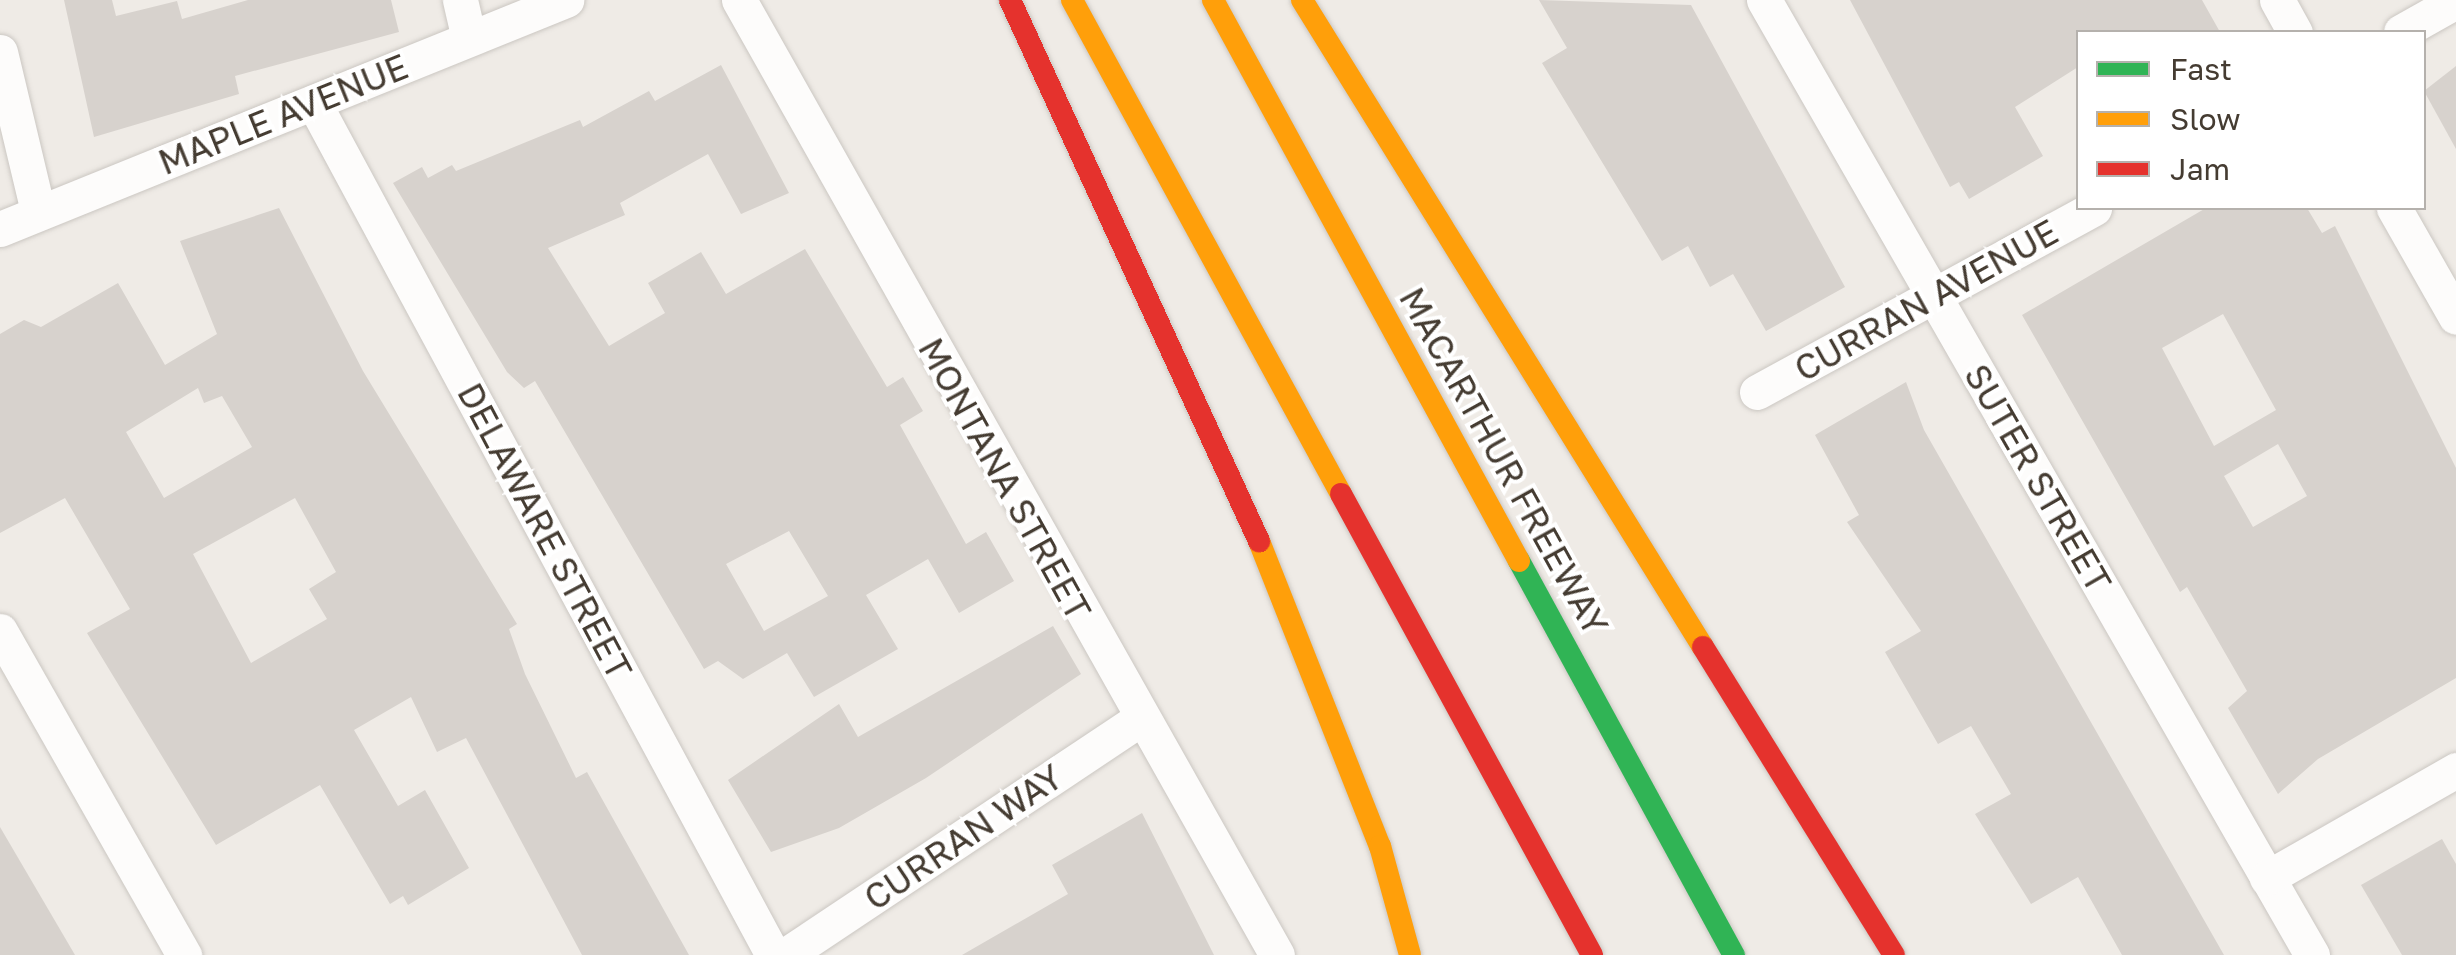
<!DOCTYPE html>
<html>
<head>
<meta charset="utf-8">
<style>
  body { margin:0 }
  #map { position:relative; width:2456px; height:955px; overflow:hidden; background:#efebe6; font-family:"Golos Text",sans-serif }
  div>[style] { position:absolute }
  .building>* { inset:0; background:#d7d2cd }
  .roads { filter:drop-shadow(0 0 2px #cbc7c2) drop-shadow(0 0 2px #cbc7c2) }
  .street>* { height:35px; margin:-17.5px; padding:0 17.5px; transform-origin:17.5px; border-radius:17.5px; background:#fdfcfb }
  .fast>* { height:22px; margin:-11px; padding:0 11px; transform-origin:11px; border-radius:11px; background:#30b455 }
  .slow>* { height:22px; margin:-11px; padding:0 11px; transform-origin:11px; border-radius:11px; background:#ff9f0a }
  .jam>* { height:22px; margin:-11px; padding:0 11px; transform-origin:11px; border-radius:11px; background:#e5322d }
  span { translate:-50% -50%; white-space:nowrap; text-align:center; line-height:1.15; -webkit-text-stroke:8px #fff; paint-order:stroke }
  .street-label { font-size:35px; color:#453c32 }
  .legend { position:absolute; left:2076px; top:30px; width:350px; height:180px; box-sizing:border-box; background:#fff; border:2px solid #b5b1ad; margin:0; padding:12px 18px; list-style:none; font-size:30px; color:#453c32 }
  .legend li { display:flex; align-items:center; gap:20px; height:50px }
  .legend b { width:50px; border:2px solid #b5b1ad }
</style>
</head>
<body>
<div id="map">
  <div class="building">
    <i style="clip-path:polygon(64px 0,112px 0,116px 16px,177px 1px,182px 19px,248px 0,391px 0,399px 32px,235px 76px,239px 94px,94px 137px)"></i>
    <i style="clip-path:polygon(1539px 0,1691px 5px,1845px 287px,1766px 331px,1733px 274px,1710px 287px,1688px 246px,1662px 261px,1542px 63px,1567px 48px)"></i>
    <i style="clip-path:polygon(1850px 0,2202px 0,2220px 32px,2078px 32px,2078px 67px,2015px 107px,2043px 156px,1969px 199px,1959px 182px,1950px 187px)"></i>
    <i style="clip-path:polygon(evenodd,721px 65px,789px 193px,741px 214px,708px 154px,620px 203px,625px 215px,548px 248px,609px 346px,665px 313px,648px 283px,701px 252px,726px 294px,805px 249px,887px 387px,903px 377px,923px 411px,900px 425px,966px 544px,986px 532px,1014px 581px,959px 613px,928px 559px,866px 595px,898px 649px,814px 697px,787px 653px,743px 679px,718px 661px,704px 669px,535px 381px,524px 388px,507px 372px,393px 183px,422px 167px,428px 178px,452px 165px,456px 171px,580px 120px,583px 127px,649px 91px,655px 101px,721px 65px,789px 531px,828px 596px,764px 631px,726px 564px,789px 531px)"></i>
    <i style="clip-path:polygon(2456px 66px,2456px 149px,2424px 91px)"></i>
    <i style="clip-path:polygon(evenodd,279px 208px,363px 371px,517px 624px,509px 629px,525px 674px,576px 778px,587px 772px,689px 955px,582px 955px,466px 738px,437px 752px,411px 697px,354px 730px,398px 806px,425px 790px,469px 868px,408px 905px,403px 896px,390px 904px,320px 785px,216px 845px,87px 633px,130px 609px,65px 498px,0 533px,0 334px,24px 320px,41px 327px,118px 283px,165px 365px,217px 334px,180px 241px,279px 208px,198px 388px,204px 403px,222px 396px,252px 447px,164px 498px,126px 432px,198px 388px,279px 208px,295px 498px,336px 572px,309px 589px,327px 619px,251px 663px,193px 554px,295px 498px)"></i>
    <i style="clip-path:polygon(evenodd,2206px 208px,2307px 208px,2322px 233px,2335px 226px,2456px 468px,2456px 678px,2318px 759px,2278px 794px,2228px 708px,2247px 691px,2187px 587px,2180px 592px,2022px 315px,2206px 208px,2223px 314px,2276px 410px,2214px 446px,2162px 348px,2223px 314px,2206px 208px,2278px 444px,2307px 496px,2253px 527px,2224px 476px,2278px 444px)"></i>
    <i style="clip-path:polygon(1906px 382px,1924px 430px,2224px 955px,2122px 955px,2078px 877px,2031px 904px,1975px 814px,2011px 794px,1971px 726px,1938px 744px,1885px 652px,1921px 631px,1847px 522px,1859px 515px,1815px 435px)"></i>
    <i style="clip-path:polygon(1053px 626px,1081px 674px,926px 778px,839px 828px,771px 852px,728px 780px,839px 704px,858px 737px)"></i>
    <i style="clip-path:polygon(1142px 813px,1214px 955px,962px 955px,1068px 894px,1052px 865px)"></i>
    <i style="clip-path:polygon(0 827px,75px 955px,0 955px)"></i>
    <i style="clip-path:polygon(2442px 839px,2456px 864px,2456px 955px,2402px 955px,2361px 885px)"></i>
  </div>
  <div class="roads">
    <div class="street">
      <i style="left:460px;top:0;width:35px;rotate:77deg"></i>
      <i style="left:739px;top:0;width:1096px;rotate:60.61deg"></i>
      <i style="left:1764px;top:0;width:1101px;rotate:60.15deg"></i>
      <i style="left:2277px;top:0;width:37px;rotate:61deg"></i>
      <i style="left:2401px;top:32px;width:63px;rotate:-29.4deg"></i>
      <i style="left:0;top:52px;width:163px;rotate:76.6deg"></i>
      <i style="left:316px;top:107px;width:963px;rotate:61.68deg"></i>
      <i style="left:2394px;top:208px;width:125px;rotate:60.4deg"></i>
      <i style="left:0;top:229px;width:611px;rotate:-22.03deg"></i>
      <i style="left:1757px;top:392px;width:384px;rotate:-28.6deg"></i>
      <i style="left:0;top:631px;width:373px;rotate:60.4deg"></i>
      <i style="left:2267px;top:878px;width:218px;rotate:-29.7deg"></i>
      <i style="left:786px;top:955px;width:424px;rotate:-33.7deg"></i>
    </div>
    <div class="fast">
      <i style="left:1519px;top:561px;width:449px;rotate:61.4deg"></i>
    </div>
    <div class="slow">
      <i style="left:1072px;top:0;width:562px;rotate:61.43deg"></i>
      <i style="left:1213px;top:0;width:639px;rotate:61.39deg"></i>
      <i style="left:1302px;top:0;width:761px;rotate:58.21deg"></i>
      <i style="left:1259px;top:541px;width:328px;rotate:68.4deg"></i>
      <i style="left:1380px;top:846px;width:113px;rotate:74.6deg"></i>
    </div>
    <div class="jam">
      <i style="left:1010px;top:0;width:596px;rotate:65.29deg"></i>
      <i style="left:1341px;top:494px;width:525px;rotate:61.43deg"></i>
      <i style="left:1703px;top:647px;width:362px;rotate:58.2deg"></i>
    </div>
  </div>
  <div class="street-label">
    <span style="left:283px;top:114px;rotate:-22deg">MAPLE AVENUE</span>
    <span style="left:1926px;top:300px;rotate:-29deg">CURRAN AVENUE</span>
    <span style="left:1504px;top:461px;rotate:61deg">MACARTHUR FREEWAY</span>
    <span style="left:2038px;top:478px;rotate:60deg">SUTER STREET</span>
    <span style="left:1005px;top:479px;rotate:61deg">MONTANA STREET</span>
    <span style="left:545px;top:531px;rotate:62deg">DELAWARE STREET</span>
    <span style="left:963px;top:837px;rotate:-34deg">CURRAN WAY</span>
  </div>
  <ul class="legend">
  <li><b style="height:12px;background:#30b455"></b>Fast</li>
  <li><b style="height:12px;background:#ff9f0a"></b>Slow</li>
  <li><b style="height:12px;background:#e5322d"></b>Jam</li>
  </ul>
</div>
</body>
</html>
